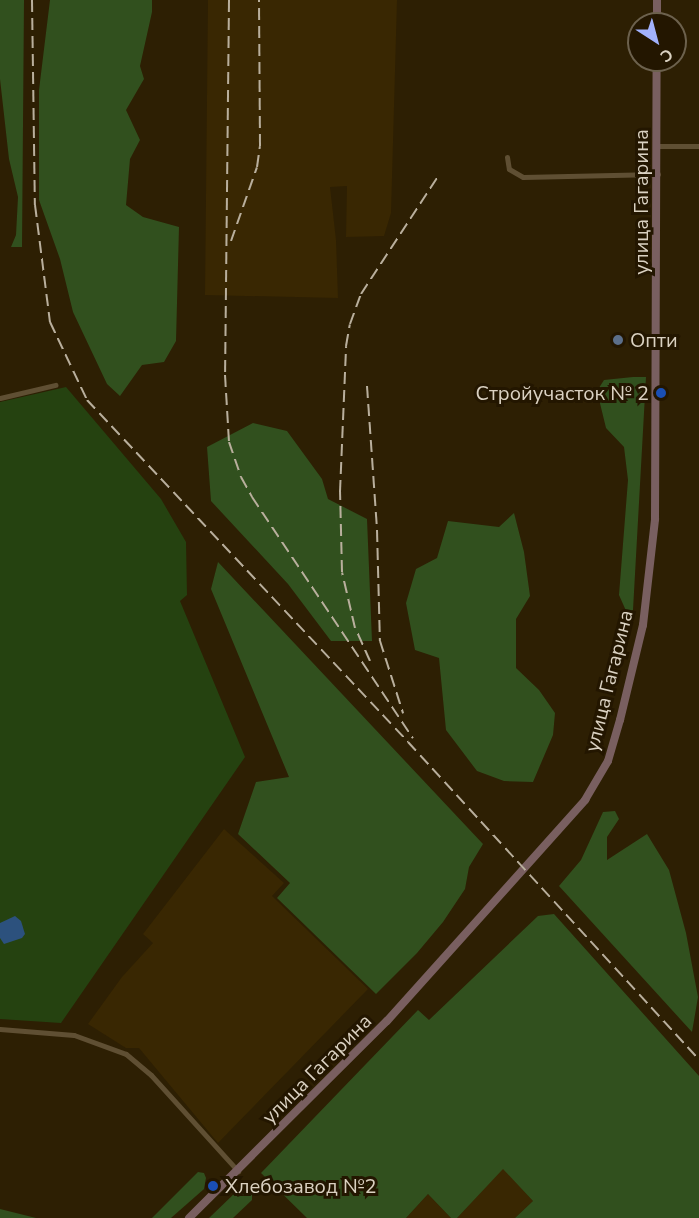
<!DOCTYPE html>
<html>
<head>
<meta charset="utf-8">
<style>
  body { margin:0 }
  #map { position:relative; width:699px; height:1218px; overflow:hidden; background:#2d1f03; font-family:"Nunito Sans",sans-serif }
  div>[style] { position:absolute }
  .built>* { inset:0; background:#392702 }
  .green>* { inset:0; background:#254210 }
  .forest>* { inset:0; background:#31501e }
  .water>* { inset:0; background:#2c517d }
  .street>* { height:5px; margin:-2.5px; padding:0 2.5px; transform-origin:2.5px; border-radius:2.5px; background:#5f4f33 }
  .secondary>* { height:8px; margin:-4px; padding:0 4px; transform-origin:4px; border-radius:4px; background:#795f60 }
  .rail>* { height:2px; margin-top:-1px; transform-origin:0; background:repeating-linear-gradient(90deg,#b9af9d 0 12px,transparent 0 18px) }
  .dots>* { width:16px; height:16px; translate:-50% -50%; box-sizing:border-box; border:3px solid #231600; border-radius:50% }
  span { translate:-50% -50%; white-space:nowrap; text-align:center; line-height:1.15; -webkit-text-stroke:6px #231600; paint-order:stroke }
  .street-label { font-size:20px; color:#dad1c1 }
  .poi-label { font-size:20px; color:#dad1c1 }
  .left { translate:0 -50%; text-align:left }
  .right { translate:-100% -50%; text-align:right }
  .north { position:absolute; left:627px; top:12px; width:60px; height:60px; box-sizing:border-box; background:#231600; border:2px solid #6c614d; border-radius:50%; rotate:144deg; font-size:16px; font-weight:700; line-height:24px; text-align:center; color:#dad1c1 }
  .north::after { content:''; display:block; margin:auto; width:21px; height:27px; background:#a2b2fd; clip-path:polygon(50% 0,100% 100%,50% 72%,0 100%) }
</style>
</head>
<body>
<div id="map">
  <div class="built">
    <i style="clip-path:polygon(208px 0,397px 0,391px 213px,384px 236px,346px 237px,347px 186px,330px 187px,336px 240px,338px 298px,205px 295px)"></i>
    <i style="clip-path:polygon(224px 829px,284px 883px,272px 896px,368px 989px,218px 1143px,139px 1048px,126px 1048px,88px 1024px,122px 977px,153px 943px,143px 934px)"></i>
    <i style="clip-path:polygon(503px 1168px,533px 1201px,515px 1218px,457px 1218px)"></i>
    <i style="clip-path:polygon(428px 1194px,451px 1218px,406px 1218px)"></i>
  </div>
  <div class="green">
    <i style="clip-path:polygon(66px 387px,161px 499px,186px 542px,187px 595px,180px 601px,245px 757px,61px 1023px,0 1019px,0 402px)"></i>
  </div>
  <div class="forest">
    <i style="clip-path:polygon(0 0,24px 0,22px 247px,11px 247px,16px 235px,18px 197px,9px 159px,0 79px)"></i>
    <i style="clip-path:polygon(50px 0,152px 0,152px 12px,140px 66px,144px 79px,126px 110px,140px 140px,130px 159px,126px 205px,143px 217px,179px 227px,176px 341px,164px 362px,142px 365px,120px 396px,107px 384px,73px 312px,60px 259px,39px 200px,39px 90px)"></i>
    <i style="clip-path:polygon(633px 377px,646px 377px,633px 610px,627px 613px,619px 595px,628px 480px,624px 447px,606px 428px,597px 391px,604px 380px)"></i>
    <i style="clip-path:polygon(253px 423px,287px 431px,322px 479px,328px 499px,367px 519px,372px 641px,331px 641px,288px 584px,211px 501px,207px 447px)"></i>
    <i style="clip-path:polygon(514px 513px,524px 552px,530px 596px,516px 619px,516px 668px,539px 690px,555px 713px,553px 735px,533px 782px,504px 781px,477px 771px,446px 730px,439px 658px,415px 650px,406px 603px,416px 569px,437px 558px,448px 521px,499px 527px)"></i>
    <i style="clip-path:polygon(218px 562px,483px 844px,469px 867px,465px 889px,443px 922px,417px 953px,376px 994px,277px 898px,290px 883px,238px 834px,256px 782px,289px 777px,211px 589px)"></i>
    <i style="clip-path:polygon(615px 811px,619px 819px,607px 837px,607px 860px,647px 834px,669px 870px,686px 933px,698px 997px,692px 1032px,559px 886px,581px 860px,603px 812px)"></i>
    <i style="clip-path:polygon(554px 914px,699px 1076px,699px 1218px,515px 1218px,533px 1201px,503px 1169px,457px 1218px,451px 1218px,428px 1194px,406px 1218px,307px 1218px,261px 1173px,418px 1010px,429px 1020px,538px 916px)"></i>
    <i style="clip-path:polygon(198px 1172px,204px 1173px,206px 1178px,204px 1189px,171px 1218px,152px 1218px)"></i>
    <i style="clip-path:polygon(236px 1192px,252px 1192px,252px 1200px,233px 1218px,209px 1218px)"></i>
    <i style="clip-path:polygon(0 1209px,36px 1218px,0 1218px)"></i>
  </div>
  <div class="water">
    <i style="clip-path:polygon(15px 916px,21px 921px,25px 934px,22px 938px,4px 944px,0 938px,0 923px)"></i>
  </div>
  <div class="street">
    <i style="left:658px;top:146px;width:41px"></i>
    <i style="left:507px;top:157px;width:12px;rotate:81deg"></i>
    <i style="left:509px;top:169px;width:16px;rotate:30deg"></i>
    <i style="left:523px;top:177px;width:135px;rotate:-1.3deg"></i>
    <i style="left:0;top:398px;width:57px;rotate:-13.3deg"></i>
    <i style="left:0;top:1029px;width:74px;rotate:4.6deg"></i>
    <i style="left:74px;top:1035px;width:55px;rotate:20.1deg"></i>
    <i style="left:126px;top:1054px;width:33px;rotate:40deg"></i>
    <i style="left:151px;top:1075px;width:130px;rotate:47.8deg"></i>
  </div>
  <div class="secondary">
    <i style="left:657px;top:24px;width:24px;rotate:-90deg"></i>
    <i style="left:189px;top:1218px;width:279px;rotate:-44.9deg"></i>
    <i style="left:387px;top:1021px;width:297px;rotate:-48.1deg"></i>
    <i style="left:585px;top:800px;width:45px;rotate:-59.5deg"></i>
    <i style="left:608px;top:761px;width:43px;rotate:-73.7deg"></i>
    <i style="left:620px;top:720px;width:98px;rotate:-76.4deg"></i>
    <i style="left:643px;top:625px;width:107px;rotate:-83.5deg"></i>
    <i style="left:655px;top:519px;width:459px;rotate:-89.8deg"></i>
  </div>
  <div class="rail">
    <i style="left:32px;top:0;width:205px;rotate:89.2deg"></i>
    <i style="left:35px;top:205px;width:118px;rotate:82.7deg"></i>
    <i style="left:50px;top:322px;width:86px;rotate:64.6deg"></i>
    <i style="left:87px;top:400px;width:469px;rotate:46.8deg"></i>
    <i style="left:408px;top:742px;width:431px;rotate:47.5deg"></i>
    <i style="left:229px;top:0;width:375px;rotate:90.6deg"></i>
    <i style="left:225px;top:375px;width:67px;rotate:86.6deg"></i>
    <i style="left:229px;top:442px;width:37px;rotate:71deg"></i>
    <i style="left:241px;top:477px;width:23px;rotate:61deg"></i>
    <i style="left:252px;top:497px;width:290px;rotate:56.3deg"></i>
    <i style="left:231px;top:241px;width:78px;rotate:-70.6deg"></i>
    <i style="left:257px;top:167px;width:21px;rotate:-82deg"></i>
    <i style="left:260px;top:146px;width:146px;rotate:-90.4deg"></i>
    <i style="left:367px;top:386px;width:144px;rotate:86deg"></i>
    <i style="left:377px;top:530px;width:111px;rotate:88.5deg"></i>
    <i style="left:380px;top:641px;width:76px;rotate:72.3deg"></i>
    <i style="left:370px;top:661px;width:36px;rotate:-114deg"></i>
    <i style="left:355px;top:628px;width:57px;rotate:-103.1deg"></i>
    <i style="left:342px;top:572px;width:80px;rotate:-91.4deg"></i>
    <i style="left:340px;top:492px;width:146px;rotate:-87.6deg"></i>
    <i style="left:346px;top:346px;width:22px;rotate:-80deg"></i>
    <i style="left:350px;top:324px;width:32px;rotate:-70deg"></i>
    <i style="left:361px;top:294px;width:142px;rotate:-56.8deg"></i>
  </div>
  <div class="dots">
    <i style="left:618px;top:340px;background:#5c6f8a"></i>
    <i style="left:661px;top:393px;background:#1a4fb4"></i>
    <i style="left:213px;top:1186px;background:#1a4fb4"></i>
  </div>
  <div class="street-label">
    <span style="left:641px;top:202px;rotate:-90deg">улица Гагарина</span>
    <span style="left:609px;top:681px;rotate:-76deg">улица Гагарина</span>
    <span style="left:317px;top:1069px;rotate:-45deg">улица Гагарина</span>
  </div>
  <div class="poi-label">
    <span class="left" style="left:630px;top:340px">Опти</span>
    <span class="right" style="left:649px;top:393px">Стройучасток № 2</span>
    <span class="left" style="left:225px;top:1186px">Хлебозавод №2</span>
  </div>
  <div class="north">С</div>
</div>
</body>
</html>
